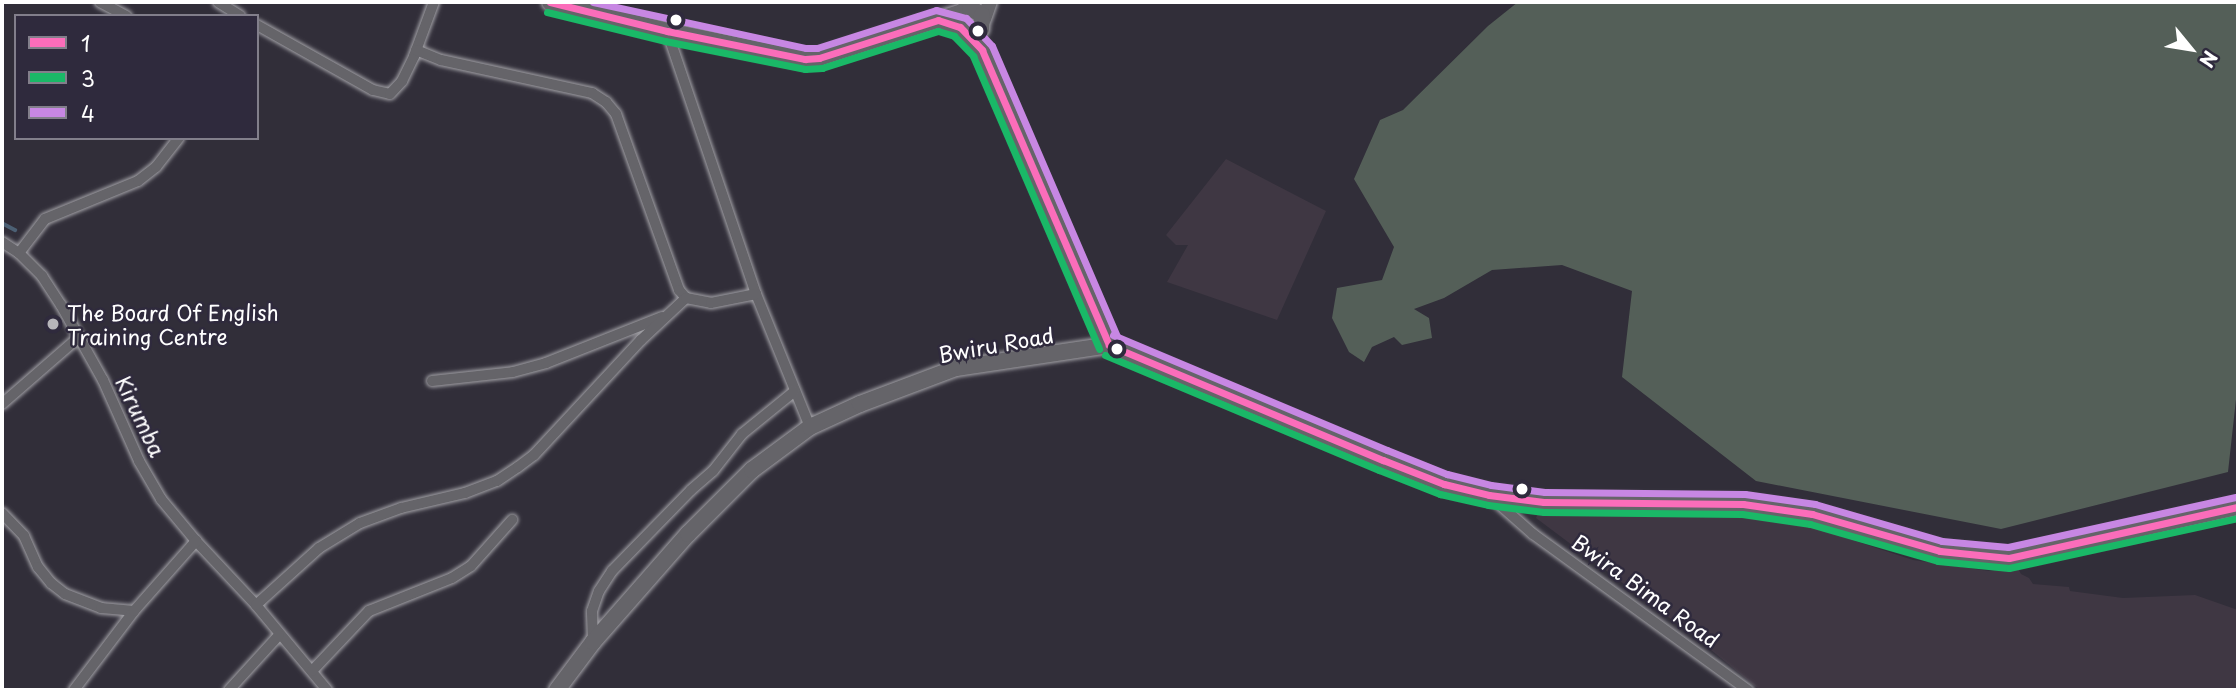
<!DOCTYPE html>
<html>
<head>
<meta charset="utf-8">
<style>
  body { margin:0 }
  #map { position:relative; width:2240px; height:692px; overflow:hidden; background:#312e39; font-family:"Playpen Sans",sans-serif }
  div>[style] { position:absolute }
  .built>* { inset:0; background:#3f3743 }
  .green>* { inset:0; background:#545f58 }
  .stream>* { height:3.5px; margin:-1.75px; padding:0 1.75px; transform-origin:1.75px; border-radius:1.75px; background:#4c6074 }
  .roads { filter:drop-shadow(0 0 2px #a2a1a6) drop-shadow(0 0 2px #a2a1a6) }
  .minor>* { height:10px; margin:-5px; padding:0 5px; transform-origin:5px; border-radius:5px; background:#656469 }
  .tertiary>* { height:14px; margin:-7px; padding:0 7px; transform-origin:7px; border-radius:7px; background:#656469 }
  .secondary>* { height:16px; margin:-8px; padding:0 8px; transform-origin:8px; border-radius:8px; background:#656469 }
  .bus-1>* { height:7px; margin:-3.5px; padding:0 3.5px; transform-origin:3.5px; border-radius:3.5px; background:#fb6dba }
  .bus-2>* { height:7px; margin:-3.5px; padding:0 3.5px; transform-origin:3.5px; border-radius:3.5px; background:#1ab867 }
  .bus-3>* { height:7px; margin:-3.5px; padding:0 3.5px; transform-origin:3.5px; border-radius:3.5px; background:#c787e3 }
  .dots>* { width:19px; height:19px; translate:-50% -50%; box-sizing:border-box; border:4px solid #2f2a3d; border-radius:50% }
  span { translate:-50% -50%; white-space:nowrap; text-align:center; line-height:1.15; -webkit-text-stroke:5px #2f2a3d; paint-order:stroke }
  .poi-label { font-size:21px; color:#fff }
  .left { translate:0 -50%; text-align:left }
  .street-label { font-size:21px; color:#fff }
  .frame { position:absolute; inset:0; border:4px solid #fff; pointer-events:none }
  .legend { position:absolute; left:14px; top:14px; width:245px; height:126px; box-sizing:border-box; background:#2f2a3d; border:2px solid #827f8b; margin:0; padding:9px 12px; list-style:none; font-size:21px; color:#fff }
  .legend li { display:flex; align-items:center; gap:14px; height:35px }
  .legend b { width:35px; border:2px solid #827f8b }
  .north { position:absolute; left:2156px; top:14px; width:70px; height:70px; -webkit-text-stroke:5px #2f2a3d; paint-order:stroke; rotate:120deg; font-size:19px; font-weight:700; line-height:28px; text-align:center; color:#fff }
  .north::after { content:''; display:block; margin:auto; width:24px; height:32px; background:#fff; clip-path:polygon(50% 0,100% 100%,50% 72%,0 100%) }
</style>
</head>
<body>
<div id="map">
  <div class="built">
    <i style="clip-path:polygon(1226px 159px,1326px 211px,1277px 320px,1167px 282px,1188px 245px,1176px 245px,1166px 235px)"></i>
    <i style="clip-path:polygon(1700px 508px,1785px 518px,1913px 560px,1989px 571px,2017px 566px,2021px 574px,2029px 578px,2033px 584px,2069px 587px,2070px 591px,2123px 598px,2195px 595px,2238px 610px,2238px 690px,1760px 690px,1700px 641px,1536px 518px,1538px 513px,1681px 514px)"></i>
  </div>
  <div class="green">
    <i style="clip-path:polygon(1518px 2px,2238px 2px,2238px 381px,2228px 472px,2001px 529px,1756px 481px,1622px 377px,1632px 291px,1562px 265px,1492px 270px,1444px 298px,1414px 309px,1429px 318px,1432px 338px,1402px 345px,1394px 337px,1372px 347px,1364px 362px,1349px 352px,1332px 318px,1337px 288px,1382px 280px,1394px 247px,1354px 179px,1380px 120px,1403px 110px,1488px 26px)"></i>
  </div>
  <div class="stream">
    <i style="left:2px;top:223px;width:15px;rotate:28deg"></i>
  </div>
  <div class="roads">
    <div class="minor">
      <i style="left:100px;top:2px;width:30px;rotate:28deg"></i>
      <i style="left:218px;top:2px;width:26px;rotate:32deg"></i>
      <i style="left:257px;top:25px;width:133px;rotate:29.3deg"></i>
      <i style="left:373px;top:90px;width:17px;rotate:13deg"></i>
      <i style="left:390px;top:94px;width:18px;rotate:-47deg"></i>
      <i style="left:402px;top:81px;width:28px;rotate:-64deg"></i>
      <i style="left:414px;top:56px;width:58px;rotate:-69.7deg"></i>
      <i style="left:667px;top:31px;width:278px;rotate:71.3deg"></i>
      <i style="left:756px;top:294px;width:144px;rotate:67.9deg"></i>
      <i style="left:416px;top:50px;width:27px;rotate:22deg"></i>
      <i style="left:441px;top:60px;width:155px;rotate:12.3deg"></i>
      <i style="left:592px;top:93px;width:17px;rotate:33deg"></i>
      <i style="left:606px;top:102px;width:16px;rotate:50deg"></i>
      <i style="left:616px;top:114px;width:187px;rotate:70.3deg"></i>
      <i style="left:679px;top:290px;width:11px;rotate:49deg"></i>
      <i style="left:2px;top:242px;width:20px;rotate:33deg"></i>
      <i style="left:19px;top:253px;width:33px;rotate:45deg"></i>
      <i style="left:42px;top:276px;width:35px;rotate:57deg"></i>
      <i style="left:61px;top:305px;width:86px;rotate:60.8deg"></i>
      <i style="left:103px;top:380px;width:89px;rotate:66deg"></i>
      <i style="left:139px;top:461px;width:44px;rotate:59.9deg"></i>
      <i style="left:161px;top:499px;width:55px;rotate:50.2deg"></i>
      <i style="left:196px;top:541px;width:88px;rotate:46.8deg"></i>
      <i style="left:256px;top:605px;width:111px;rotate:50.1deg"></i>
      <i style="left:19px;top:253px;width:43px;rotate:-52.6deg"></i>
      <i style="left:45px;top:219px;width:100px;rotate:-22.2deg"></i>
      <i style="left:138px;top:181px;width:23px;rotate:-38deg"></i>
      <i style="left:156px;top:167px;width:37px;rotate:-52deg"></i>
      <i style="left:432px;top:381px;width:81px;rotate:-6.3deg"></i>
      <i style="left:513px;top:372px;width:34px;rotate:-15deg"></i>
      <i style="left:546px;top:363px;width:125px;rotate:-21.6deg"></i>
      <i style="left:2px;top:404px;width:102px;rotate:-41deg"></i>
      <i style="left:1489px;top:495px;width:59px;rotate:41.6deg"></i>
      <i style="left:1533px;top:534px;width:266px;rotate:36deg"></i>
      <i style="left:2px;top:513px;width:32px;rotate:46deg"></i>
      <i style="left:24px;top:536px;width:34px;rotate:66deg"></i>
      <i style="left:38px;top:567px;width:21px;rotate:51deg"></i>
      <i style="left:51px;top:583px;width:18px;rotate:38deg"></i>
      <i style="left:65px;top:594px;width:39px;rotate:21deg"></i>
      <i style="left:101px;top:608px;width:33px;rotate:5deg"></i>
      <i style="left:256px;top:605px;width:85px;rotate:-42.1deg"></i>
      <i style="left:319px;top:548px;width:48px;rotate:-31.4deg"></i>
      <i style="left:360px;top:523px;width:44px;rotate:-20.1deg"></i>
      <i style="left:401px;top:508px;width:66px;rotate:-13.2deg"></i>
      <i style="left:465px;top:493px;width:34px;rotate:-21deg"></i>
      <i style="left:497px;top:481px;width:25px;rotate:-34deg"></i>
      <i style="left:518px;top:467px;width:20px;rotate:-37deg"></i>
      <i style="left:534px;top:455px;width:157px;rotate:-47.1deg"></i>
      <i style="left:641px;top:340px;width:62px;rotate:-43deg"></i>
      <i style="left:686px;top:298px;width:25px;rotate:11deg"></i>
      <i style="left:711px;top:303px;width:46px;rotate:-11.3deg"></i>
      <i style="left:593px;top:642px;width:31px;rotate:-92deg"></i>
      <i style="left:592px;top:611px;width:21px;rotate:-71deg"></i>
      <i style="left:599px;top:591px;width:24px;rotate:-57deg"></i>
      <i style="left:612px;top:571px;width:113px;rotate:-45.7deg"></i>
      <i style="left:691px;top:490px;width:29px;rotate:-41deg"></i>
      <i style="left:713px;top:471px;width:47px;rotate:-51.9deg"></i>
      <i style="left:742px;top:434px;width:68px;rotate:-39.1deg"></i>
      <i style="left:312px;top:671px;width:83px;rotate:-46.5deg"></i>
      <i style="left:369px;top:611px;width:89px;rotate:-21.7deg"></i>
      <i style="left:452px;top:578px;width:22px;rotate:-32deg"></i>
      <i style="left:471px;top:566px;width:62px;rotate:-48.3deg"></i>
      <i style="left:74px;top:690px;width:99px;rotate:-52.8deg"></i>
      <i style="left:134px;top:611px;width:94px;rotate:-48.5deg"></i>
      <i style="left:229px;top:690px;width:74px;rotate:-47.7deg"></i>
    </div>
    <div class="tertiary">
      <i style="left:984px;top:19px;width:18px;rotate:-71deg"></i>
    </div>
    <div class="secondary">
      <i style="left:550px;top:2px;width:121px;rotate:13.9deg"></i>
      <i style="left:667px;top:31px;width:141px;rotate:11.5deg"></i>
      <i style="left:805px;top:59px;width:14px;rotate:-4deg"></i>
      <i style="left:819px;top:58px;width:150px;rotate:-17.8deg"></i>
      <i style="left:959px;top:19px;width:8px;rotate:-67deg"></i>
      <i style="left:962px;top:12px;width:9px;rotate:-27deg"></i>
      <i style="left:970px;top:8px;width:14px;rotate:30deg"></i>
      <i style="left:982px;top:15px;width:14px;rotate:94deg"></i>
      <i style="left:981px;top:29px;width:14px;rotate:163deg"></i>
      <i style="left:938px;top:20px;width:23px;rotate:18deg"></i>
      <i style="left:960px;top:27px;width:32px;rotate:46deg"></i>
      <i style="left:982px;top:50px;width:321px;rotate:66.7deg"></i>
      <i style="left:557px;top:690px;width:60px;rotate:-53.1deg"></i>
      <i style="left:593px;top:642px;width:144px;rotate:-48.7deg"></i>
      <i style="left:688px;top:534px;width:91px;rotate:-45deg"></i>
      <i style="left:752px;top:470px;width:72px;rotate:-36.6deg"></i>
      <i style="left:810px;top:427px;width:55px;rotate:-24.7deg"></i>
      <i style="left:860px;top:404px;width:103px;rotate:-20.6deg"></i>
      <i style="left:956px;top:368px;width:155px;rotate:-8.5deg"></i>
      <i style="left:1109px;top:345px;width:297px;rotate:22.8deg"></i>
      <i style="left:1383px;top:460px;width:66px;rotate:21.5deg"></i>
      <i style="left:1444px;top:484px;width:46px;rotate:13.7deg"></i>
      <i style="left:1489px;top:495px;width:55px;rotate:7.3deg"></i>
      <i style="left:1544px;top:502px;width:199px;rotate:0.6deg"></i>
      <i style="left:1743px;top:504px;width:70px;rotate:8.2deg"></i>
      <i style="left:1812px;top:514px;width:133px;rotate:16.1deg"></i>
      <i style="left:1940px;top:551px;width:69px;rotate:5.8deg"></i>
      <i style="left:2009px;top:558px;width:235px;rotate:-12.6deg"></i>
    </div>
  </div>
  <div class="bus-1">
    <i style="left:550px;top:2px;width:121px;rotate:13.9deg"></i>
    <i style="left:667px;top:31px;width:141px;rotate:11.5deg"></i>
    <i style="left:805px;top:59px;width:14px;rotate:-4deg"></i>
    <i style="left:819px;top:58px;width:125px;rotate:-17.7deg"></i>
    <i style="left:938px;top:20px;width:23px;rotate:18deg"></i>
    <i style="left:960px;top:27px;width:32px;rotate:46deg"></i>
    <i style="left:982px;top:50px;width:321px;rotate:66.7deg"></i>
    <i style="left:1109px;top:345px;width:297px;rotate:22.8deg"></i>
    <i style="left:1383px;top:460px;width:66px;rotate:21.5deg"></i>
    <i style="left:1444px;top:484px;width:46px;rotate:13.7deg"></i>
    <i style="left:1489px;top:495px;width:55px;rotate:7.3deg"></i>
    <i style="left:1544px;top:502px;width:199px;rotate:0.6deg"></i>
    <i style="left:1743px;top:504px;width:70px;rotate:8.2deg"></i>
    <i style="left:1812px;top:514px;width:133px;rotate:16.1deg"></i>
    <i style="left:1940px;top:551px;width:69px;rotate:5.8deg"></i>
    <i style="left:2009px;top:558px;width:235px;rotate:-12.6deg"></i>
  </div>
  <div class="bus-2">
    <i style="left:547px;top:12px;width:122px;rotate:13.8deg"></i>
    <i style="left:665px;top:41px;width:143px;rotate:11.3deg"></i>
    <i style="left:805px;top:69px;width:17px;rotate:-3deg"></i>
    <i style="left:822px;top:68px;width:122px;rotate:-17.7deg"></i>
    <i style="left:938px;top:31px;width:17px;rotate:17deg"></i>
    <i style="left:954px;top:36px;width:28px;rotate:46deg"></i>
    <i style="left:973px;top:56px;width:319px;rotate:66.7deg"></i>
    <i style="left:1105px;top:355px;width:297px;rotate:22.8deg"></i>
    <i style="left:1379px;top:470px;width:66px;rotate:21.5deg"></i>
    <i style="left:1440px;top:494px;width:49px;rotate:12.9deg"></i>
    <i style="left:1488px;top:505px;width:56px;rotate:7.1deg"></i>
    <i style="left:1544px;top:512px;width:198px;rotate:0.6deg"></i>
    <i style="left:1742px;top:514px;width:69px;rotate:8.4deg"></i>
    <i style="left:1810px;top:524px;width:133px;rotate:16.1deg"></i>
    <i style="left:1938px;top:561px;width:71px;rotate:5.6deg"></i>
    <i style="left:2009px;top:568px;width:234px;rotate:-12.3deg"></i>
  </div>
  <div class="bus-3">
    <i style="left:593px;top:2px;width:218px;rotate:12.2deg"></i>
    <i style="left:806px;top:48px;width:11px"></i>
    <i style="left:817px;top:48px;width:125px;rotate:-17.7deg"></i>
    <i style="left:936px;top:10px;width:31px;rotate:15deg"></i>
    <i style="left:966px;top:18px;width:38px;rotate:47deg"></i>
    <i style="left:992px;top:46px;width:321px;rotate:66.7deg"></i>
    <i style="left:1113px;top:335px;width:297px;rotate:22.8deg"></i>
    <i style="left:1387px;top:450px;width:65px;rotate:21.8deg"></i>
    <i style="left:1447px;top:474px;width:45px;rotate:14deg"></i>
    <i style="left:1491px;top:485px;width:54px;rotate:7.4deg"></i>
    <i style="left:1545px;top:492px;width:200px;rotate:0.6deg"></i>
    <i style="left:1745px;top:494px;width:71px;rotate:8.1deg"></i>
    <i style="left:1815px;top:504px;width:132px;rotate:16.2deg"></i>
    <i style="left:1942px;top:541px;width:66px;rotate:5.2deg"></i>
    <i style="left:2008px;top:547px;width:233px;rotate:-12.4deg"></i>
  </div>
  <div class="dots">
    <i style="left:676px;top:20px;background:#fff"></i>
    <i style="left:978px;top:31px;background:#fff"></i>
    <i style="left:53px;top:324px;background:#b7b6ba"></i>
    <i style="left:1117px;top:349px;background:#fff"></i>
    <i style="left:1522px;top:489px;background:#fff"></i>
  </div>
  <div class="poi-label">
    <span class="left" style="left:67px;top:324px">The Board Of English<br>Training Centre</span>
  </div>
  <div class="street-label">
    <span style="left:996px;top:344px;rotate:-10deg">Bwiru Road</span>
    <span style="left:141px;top:416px;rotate:65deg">Kirumba</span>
    <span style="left:1646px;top:590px;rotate:36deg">Bwira Bima Road</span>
  </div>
  <div class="frame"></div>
  <ul class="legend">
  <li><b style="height:9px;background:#fb6dba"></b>1</li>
  <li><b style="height:9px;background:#1ab867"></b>3</li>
  <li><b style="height:9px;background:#c787e3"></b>4</li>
  </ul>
  <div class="north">N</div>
</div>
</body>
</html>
